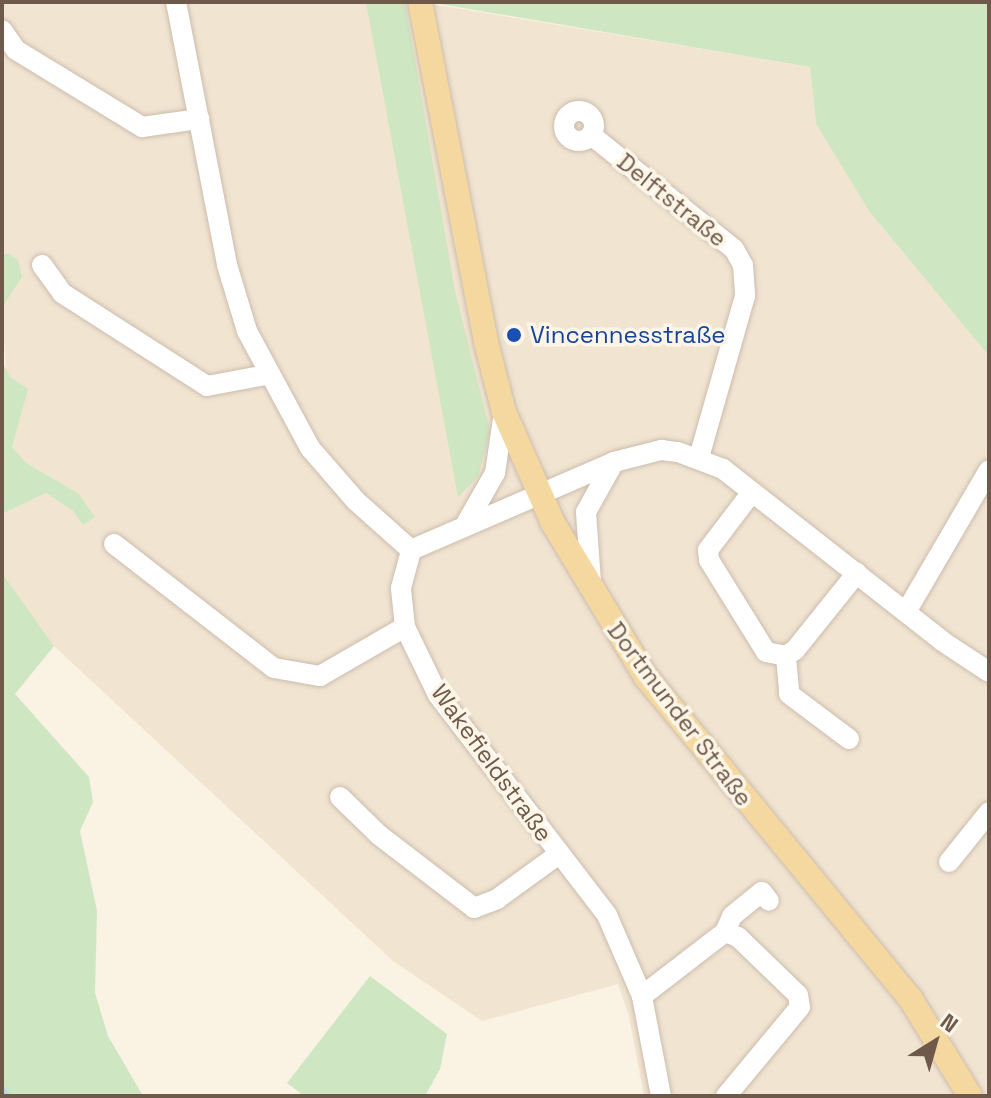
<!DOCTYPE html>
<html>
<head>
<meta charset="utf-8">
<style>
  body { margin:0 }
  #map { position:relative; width:991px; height:1098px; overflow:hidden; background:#faf2e2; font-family:"Space Grotesk",sans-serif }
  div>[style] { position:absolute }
  .residential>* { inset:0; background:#f1e4d1 }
  .green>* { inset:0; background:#cfe6c2 }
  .stream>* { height:5px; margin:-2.5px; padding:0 2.5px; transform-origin:2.5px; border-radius:2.5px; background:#b9dae1 }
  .roads { filter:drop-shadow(0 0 2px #ccbcad) drop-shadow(0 0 2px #ccbcad) }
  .minor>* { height:20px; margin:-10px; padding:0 10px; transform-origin:10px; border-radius:10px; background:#fff }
  .minor>.ring { margin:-10px; padding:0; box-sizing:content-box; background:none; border:20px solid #fff; border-radius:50% }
  .major>* { height:24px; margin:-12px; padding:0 12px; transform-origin:12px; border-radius:12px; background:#f4d89f }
  .dots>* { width:22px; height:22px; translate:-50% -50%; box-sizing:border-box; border:4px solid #fdf6e8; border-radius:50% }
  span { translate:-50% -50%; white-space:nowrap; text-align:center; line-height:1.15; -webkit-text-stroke:7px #fdf6e8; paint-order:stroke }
  .street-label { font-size:24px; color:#6f594b }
  .transit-label { font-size:24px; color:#164399 }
  .left { translate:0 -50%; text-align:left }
  .frame { position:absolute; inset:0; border:4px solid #6f594b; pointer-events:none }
  .north { position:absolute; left:895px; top:1002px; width:80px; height:80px; -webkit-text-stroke:6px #fdf6e8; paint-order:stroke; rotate:37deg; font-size:22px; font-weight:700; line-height:32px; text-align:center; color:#6f594b }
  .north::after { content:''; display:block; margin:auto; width:28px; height:36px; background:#6f594b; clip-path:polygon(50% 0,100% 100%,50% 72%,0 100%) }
</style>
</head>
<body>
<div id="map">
  <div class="residential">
    <i style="clip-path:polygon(2px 2px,426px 3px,810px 67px,816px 124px,869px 211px,989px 356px,989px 1096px,644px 1096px,629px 1016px,618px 984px,482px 1021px,393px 961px,54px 646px,2px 573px,2px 514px,46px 493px,73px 511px,83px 525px,78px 493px,26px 463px,11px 447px,2px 308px,22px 277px,8px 253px,2px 255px)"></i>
  </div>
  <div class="green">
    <i style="clip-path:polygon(366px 2px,405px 2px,455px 291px,490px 431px,478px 477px,458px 497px)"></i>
    <i style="clip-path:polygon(428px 2px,989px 2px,989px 356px,869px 211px,816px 124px,810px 67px)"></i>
    <i style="clip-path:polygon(8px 253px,18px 260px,22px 277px,2px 308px,2px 255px)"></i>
    <i style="clip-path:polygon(2px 361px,10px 377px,28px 389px,12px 447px,26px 463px,78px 493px,95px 517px,83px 525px,73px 511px,46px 493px,2px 514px)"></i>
    <i style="clip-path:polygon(2px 573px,54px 646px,15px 694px,89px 777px,93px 802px,80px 831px,97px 911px,95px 993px,108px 1036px,143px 1096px,2px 1096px)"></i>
    <i style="clip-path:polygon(370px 976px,447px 1034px,440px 1069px,425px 1096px,304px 1096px,287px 1083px)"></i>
  </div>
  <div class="stream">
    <i style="left:2px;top:1088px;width:10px;rotate:53deg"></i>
  </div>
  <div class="roads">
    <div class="minor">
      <i style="left:176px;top:2px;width:268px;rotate:79deg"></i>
      <i style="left:227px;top:265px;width:69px;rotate:73.1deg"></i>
      <i style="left:247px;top:331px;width:133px;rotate:61.7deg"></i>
      <i style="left:310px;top:448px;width:70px;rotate:49deg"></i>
      <i style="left:356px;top:501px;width:74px;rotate:41.7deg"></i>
      <i style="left:2px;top:30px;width:24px;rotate:55deg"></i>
      <i style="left:16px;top:50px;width:148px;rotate:31.4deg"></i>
      <i style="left:142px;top:127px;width:58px;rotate:-8deg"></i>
      <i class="ring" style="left:564px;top:111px;width:10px;height:10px"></i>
      <i style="left:591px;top:135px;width:183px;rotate:38.6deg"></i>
      <i style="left:734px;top:249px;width:18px;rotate:61deg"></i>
      <i style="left:743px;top:265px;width:31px;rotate:86deg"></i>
      <i style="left:745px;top:296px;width:168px;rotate:105.9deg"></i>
      <i style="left:42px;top:265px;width:34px;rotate:54deg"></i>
      <i style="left:62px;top:293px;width:172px;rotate:32.7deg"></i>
      <i style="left:207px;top:386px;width:60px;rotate:-10.6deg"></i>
      <i style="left:752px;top:492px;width:73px;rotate:127.2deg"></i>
      <i style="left:708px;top:550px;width:10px;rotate:84deg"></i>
      <i style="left:709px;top:560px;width:108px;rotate:58.2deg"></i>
      <i style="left:766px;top:652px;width:20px;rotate:11deg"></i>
      <i style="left:786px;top:656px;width:11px;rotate:-34deg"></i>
      <i style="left:795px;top:650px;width:99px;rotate:-51.2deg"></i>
      <i style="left:467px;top:522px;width:56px;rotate:-60.3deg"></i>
      <i style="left:495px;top:473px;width:62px;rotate:-81.6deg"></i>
      <i style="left:114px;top:544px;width:202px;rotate:37.8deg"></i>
      <i style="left:274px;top:668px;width:47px;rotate:9.9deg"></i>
      <i style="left:320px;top:676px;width:98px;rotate:-30deg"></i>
      <i style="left:591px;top:582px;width:70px;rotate:-94.1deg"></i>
      <i style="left:586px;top:512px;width:57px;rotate:-60.8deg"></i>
      <i style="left:906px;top:612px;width:164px;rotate:-59.7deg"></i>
      <i style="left:786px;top:656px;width:38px;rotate:85deg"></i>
      <i style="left:789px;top:694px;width:75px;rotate:36.9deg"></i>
      <i style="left:340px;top:797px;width:54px;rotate:44.3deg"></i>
      <i style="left:379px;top:835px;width:120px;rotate:37.5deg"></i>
      <i style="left:474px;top:908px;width:25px;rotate:-21deg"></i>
      <i style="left:497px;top:899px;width:77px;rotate:-36deg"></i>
      <i style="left:949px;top:862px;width:64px;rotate:-51.3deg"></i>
      <i style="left:725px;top:932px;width:14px;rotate:21deg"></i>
      <i style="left:738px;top:937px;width:83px;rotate:44deg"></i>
      <i style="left:798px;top:995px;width:12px;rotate:81deg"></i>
      <i style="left:800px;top:1007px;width:116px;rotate:129.7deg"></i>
      <i style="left:642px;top:996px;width:105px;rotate:-37.6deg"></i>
      <i style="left:725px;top:932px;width:17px;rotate:-66deg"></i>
      <i style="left:732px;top:916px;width:38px;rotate:-39deg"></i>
      <i style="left:762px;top:892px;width:11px;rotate:52deg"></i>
      <i style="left:661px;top:1096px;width:102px;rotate:-100.8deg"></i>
      <i style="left:642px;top:996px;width:88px;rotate:-113.4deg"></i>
      <i style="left:607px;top:915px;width:277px;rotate:-127.5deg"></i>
      <i style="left:438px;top:695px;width:76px;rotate:-115.9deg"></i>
      <i style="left:405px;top:627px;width:39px;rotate:-96deg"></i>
      <i style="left:401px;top:588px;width:39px;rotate:-75deg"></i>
      <i style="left:411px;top:550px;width:221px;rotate:-23.4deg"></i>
      <i style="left:614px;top:462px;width:49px;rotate:-14.3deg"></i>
      <i style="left:661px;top:450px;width:17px;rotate:7deg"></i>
      <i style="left:678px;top:452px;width:48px;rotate:20.7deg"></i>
      <i style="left:723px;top:469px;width:278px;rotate:38.1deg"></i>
      <i style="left:942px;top:641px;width:56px;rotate:33.4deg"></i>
    </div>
    <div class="major">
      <i style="left:420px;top:2px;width:346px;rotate:79deg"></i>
      <i style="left:486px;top:342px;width:72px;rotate:75.6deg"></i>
      <i style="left:504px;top:412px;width:121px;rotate:66.2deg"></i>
      <i style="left:553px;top:523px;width:180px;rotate:58.9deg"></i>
      <i style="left:646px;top:677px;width:416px;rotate:50.6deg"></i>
      <i style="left:910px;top:998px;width:115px;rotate:58.5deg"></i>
    </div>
  </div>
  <div class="dots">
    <i style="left:514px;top:335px;background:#1a4fb4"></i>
  </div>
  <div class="street-label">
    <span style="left:672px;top:200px;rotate:39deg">Delftstraße</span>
    <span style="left:680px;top:714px;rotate:53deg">Dortmunder Straße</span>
    <span style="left:492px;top:763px;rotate:54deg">Wakefieldstraße</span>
  </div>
  <div class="transit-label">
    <span class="left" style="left:530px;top:335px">Vincennesstraße</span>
  </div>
  <div class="frame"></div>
  <div class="north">N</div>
</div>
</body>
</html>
